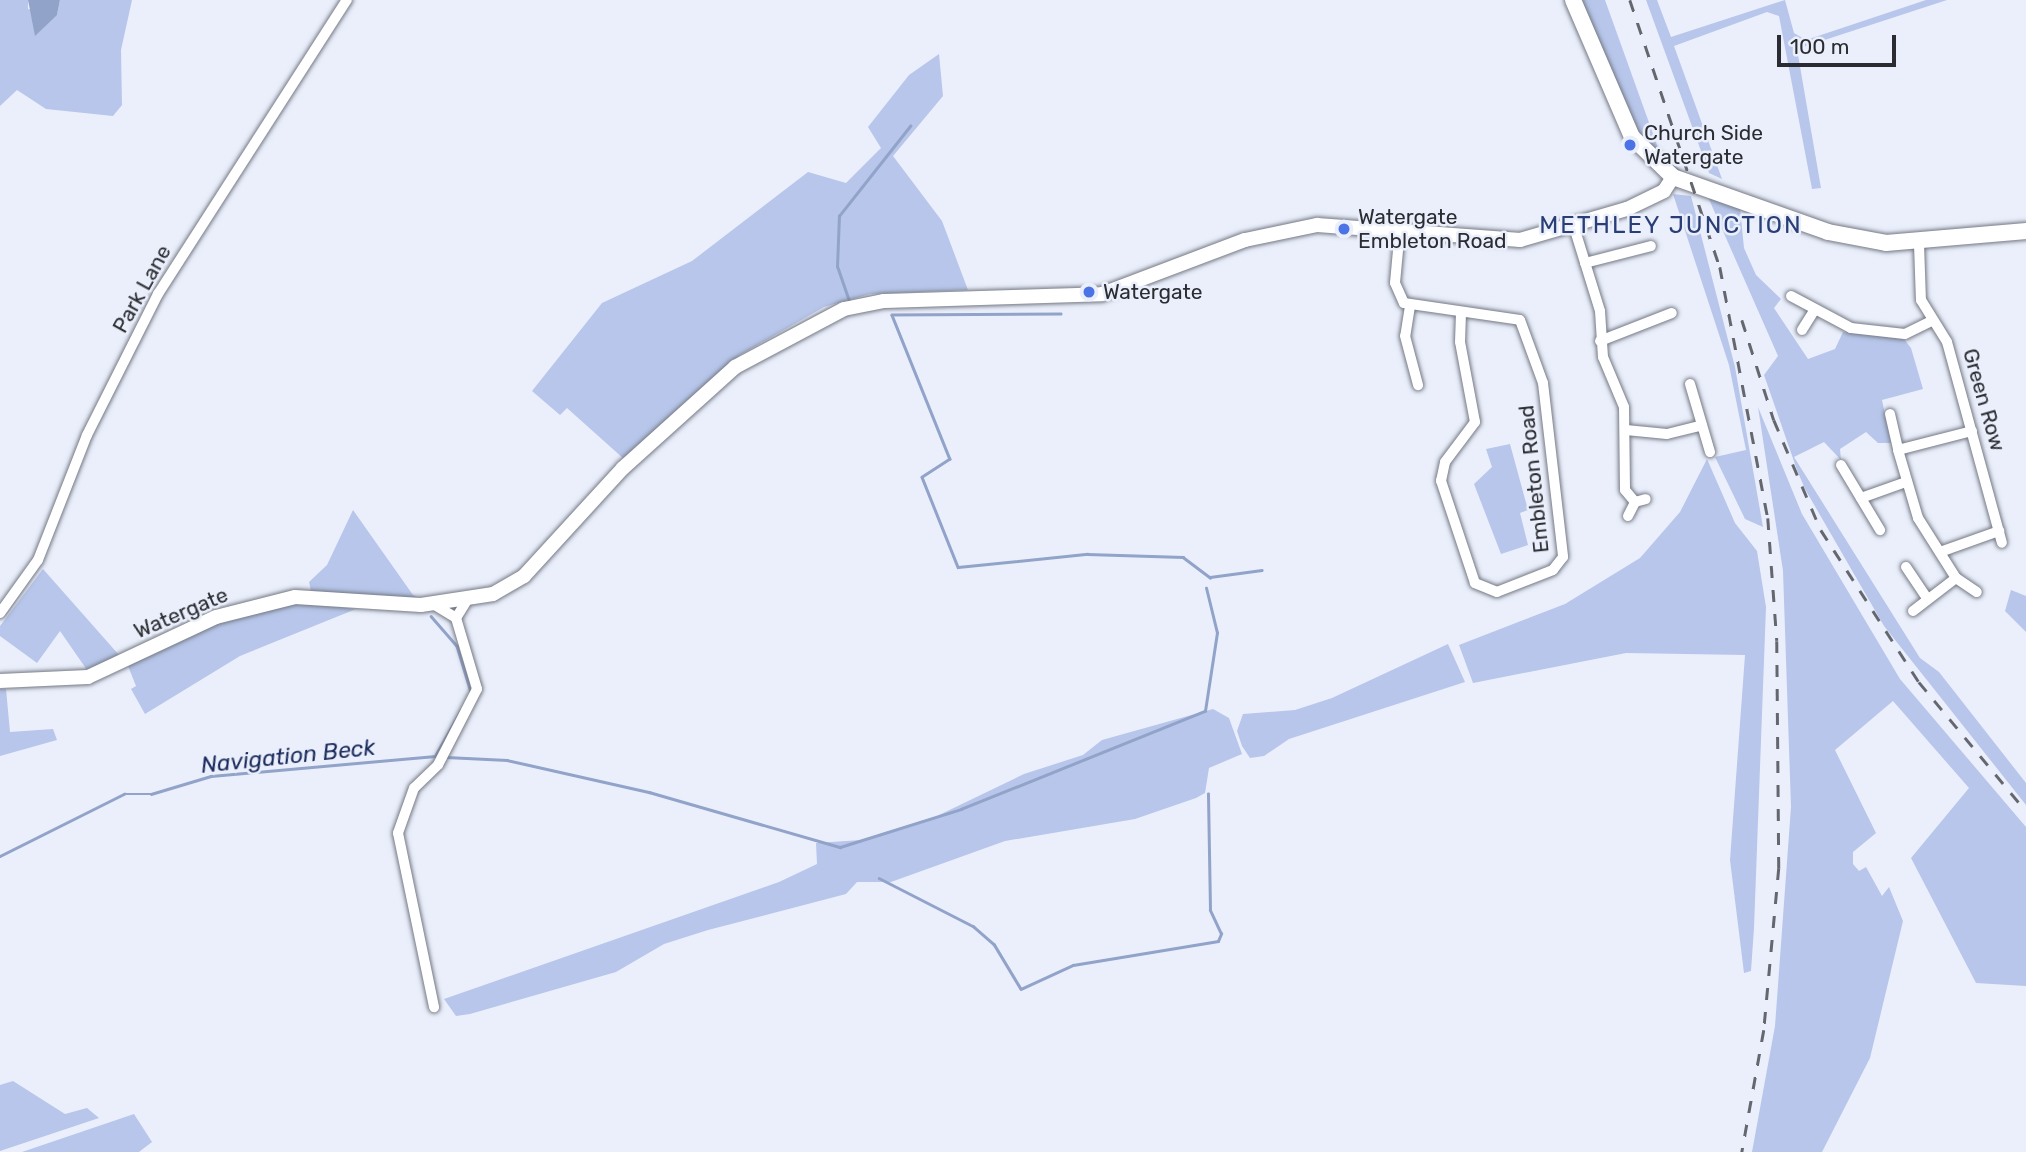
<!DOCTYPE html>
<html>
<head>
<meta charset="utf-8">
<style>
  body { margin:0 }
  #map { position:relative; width:2026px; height:1152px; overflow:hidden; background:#eaeffb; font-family:Rubik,sans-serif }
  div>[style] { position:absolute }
  .green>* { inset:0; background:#b7c6ea }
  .water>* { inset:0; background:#92a3c9 }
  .stream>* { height:2.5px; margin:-1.25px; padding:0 1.25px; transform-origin:1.25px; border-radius:1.25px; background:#92a3c9 }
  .roads { filter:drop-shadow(0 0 2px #747984) drop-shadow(0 0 2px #747984) }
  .street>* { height:10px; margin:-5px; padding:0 5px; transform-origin:5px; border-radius:5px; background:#fff }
  .secondary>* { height:14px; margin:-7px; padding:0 7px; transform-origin:7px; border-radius:7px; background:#fff }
  .primary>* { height:16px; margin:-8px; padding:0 8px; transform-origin:8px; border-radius:8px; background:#fff }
  .rail>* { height:2.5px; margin-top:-1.25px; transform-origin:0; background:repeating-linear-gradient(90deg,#65676f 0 12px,transparent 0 24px) }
  .dots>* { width:19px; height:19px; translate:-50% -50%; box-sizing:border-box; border:4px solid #eaeffb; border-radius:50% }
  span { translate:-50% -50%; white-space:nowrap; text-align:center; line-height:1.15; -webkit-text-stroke:5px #eaeffb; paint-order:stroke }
  .poi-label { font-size:21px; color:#2a2c31 }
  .left { translate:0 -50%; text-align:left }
  .street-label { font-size:21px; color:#2a2c31 }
  .water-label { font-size:23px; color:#1a2a5b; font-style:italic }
  .quarter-label { font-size:24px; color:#293d76; letter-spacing:2px }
  .scale { position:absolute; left:1777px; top:35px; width:119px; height:32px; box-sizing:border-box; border:4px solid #2a2c31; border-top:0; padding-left:9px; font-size:21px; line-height:24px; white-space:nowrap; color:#2a2c31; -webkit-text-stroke:5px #eaeffb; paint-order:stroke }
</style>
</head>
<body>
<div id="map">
  <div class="green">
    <i style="clip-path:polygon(0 0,28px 0,28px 9px,57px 15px,60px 0,132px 0,121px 50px,122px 105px,113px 116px,46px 109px,17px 90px,0 106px)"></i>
    <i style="clip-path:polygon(1581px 0,1605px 0,1661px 156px,1690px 177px,1675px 171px,1637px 132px)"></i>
    <i style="clip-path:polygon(1646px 0,1657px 0,1671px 37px,1785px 0,1794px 33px,1806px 40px,1926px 0,1947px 0,1797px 49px,1821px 188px,1812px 189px,1779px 16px,1767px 12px,1674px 46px,1722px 179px,1709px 173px)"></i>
    <i style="clip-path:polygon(939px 54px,943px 96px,893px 156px,942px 221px,968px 290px,870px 294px,824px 307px,740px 355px,624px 459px,567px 408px,560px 415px,532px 391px,602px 303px,692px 261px,808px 172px,846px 183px,881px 148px,868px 127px,909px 75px)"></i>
    <i style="clip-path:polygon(1673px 194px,1691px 196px,1735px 367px,1763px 527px,1745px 519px,1715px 457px,1746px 450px,1729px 365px)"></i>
    <i style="clip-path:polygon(1708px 197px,1740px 208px,1744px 248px,1756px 275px,1781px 299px,1774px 308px,1808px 359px,1835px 349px,1843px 332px,1904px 339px,1911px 348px,1923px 389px,1882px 400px,1891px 443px,1878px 443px,1866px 432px,1840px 449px,1841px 460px,1824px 442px,1794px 457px,1920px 658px,1939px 672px,2026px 783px,2026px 805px,1884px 626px,1805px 489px,1797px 470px,1764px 375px,1778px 356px)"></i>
    <i style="clip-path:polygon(1758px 407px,1802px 514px,1900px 679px,2026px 827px,2026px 986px,1976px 983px,1911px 858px,1969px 788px,1893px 701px,1835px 750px,1876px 833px,1853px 852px,1853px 864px,1859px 871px,1866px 867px,1882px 896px,1889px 887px,1903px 921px,1870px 1058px,1822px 1152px,1752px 1152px,1775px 1026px,1791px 807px,1783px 571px)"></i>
    <i style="clip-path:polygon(1510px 444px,1528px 510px,1520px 513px,1528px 545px,1501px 554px,1474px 484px,1492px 467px,1486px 449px)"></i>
    <i style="clip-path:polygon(1707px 459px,1735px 523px,1757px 551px,1766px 607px,1754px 928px,1751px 971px,1744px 973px,1730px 860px,1745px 655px,1626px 653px,1473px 683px,1459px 645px,1565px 604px,1640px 558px,1680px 512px)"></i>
    <i style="clip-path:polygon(353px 510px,413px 595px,423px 600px,311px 591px,309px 582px,327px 565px)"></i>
    <i style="clip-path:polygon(43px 569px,119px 655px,87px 670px,60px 631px,37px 663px,0 636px,0 626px)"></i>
    <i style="clip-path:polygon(2011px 590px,2026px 596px,2026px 632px,2005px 611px)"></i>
    <i style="clip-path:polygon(295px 602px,356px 609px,240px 656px,145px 714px,131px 689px,136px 686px,128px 666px,206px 626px)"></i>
    <i style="clip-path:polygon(1448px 644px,1465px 682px,1289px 739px,1264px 756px,1250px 758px,1242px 746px,1237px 731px,1243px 714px,1295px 710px,1332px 698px)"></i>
    <i style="clip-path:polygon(0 689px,6px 689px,10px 732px,53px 729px,57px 740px,0 756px)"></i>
    <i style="clip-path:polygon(1213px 709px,1229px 718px,1242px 754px,1209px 768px,1205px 793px,1196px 798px,1135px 819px,1005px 841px,891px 882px,857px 882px,846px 894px,708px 930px,664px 944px,616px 972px,470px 1014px,456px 1016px,444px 999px,779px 882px,817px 864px,816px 843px,861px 840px,937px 816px,1024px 774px,1083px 755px,1102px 740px)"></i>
    <i style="clip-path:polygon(13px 1081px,65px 1114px,87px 1108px,99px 1118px,0 1151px,0 1085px)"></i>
    <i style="clip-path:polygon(134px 1114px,152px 1142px,139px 1152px,22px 1152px)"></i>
  </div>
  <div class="water">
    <i style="clip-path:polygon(28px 0,60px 0,57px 15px,35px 36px)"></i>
  </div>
  <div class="stream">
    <i style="left:849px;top:301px;width:36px;rotate:-109deg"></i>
    <i style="left:837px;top:267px;width:51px;rotate:-87.8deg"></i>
    <i style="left:839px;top:216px;width:115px;rotate:-51.7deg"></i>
    <i style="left:1061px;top:314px;width:169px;rotate:179.7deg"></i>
    <i style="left:892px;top:315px;width:155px;rotate:68.1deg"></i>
    <i style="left:950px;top:459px;width:33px;rotate:147deg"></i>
    <i style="left:922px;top:477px;width:97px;rotate:68.2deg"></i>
    <i style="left:958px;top:567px;width:130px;rotate:-5.8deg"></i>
    <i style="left:1087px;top:554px;width:96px;rotate:1.8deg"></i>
    <i style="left:1183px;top:557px;width:34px;rotate:37deg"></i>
    <i style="left:1210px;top:577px;width:52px;rotate:-7.7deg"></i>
    <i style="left:431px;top:616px;width:40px;rotate:49deg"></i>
    <i style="left:457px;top:646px;width:48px;rotate:73.1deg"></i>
    <i style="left:446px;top:757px;width:61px;rotate:2.8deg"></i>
    <i style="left:507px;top:760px;width:146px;rotate:12.7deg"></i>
    <i style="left:649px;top:792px;width:199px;rotate:16.1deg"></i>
    <i style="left:840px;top:847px;width:127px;rotate:-17.4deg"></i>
    <i style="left:961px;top:809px;width:263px;rotate:-21.9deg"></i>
    <i style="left:1205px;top:711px;width:79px;rotate:-81.3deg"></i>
    <i style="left:1217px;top:633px;width:46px;rotate:-103.7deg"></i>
    <i style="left:0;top:856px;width:139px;rotate:-26.6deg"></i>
    <i style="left:124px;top:794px;width:27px"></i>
    <i style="left:151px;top:794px;width:63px;rotate:-16.7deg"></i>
    <i style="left:211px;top:776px;width:225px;rotate:-5.1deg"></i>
    <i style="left:435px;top:756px;width:53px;rotate:-60.5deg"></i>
    <i style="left:879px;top:878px;width:106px;rotate:27.1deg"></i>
    <i style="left:973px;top:926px;width:28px;rotate:41deg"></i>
    <i style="left:994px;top:944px;width:52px;rotate:59deg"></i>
    <i style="left:1021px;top:989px;width:57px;rotate:-24.8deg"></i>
    <i style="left:1073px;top:965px;width:147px;rotate:-9.4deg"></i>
    <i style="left:1218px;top:941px;width:8px;rotate:-67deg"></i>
    <i style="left:1221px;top:934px;width:26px;rotate:-115deg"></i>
    <i style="left:1210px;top:910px;width:116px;rotate:-91deg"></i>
  </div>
  <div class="roads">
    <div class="street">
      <i style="left:1574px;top:227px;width:88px;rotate:72.8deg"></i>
      <i style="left:1600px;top:311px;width:46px;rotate:86.3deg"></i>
      <i style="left:1603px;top:357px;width:54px;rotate:67.2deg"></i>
      <i style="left:1624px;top:407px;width:83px;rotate:89.3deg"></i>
      <i style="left:1625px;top:490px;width:16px;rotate:50deg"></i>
      <i style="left:1400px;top:229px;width:54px;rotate:95.3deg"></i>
      <i style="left:1395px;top:283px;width:22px;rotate:66deg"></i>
      <i style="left:1404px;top:303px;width:117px;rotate:8.3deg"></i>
      <i style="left:1520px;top:320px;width:67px;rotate:69.9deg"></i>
      <i style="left:1543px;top:383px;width:175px;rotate:83.4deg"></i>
      <i style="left:1563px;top:557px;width:16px;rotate:128deg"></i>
      <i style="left:1553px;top:570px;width:60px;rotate:158.6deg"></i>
      <i style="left:1497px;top:592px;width:24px;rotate:-158deg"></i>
      <i style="left:1475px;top:583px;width:108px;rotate:-108.4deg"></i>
      <i style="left:1441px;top:481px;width:19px;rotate:-78deg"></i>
      <i style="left:1445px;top:462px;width:50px;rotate:-53.1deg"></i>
      <i style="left:1475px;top:422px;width:81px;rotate:-100.6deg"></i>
      <i style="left:1460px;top:342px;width:30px;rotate:-88deg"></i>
      <i style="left:1919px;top:244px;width:56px;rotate:88deg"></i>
      <i style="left:1921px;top:300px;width:49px;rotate:58.2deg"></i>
      <i style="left:1947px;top:342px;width:208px;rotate:74.7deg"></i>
      <i style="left:1585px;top:263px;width:68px;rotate:-14.4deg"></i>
      <i style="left:1791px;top:296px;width:68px;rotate:28.1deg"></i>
      <i style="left:1851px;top:328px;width:54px;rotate:6.3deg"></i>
      <i style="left:1905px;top:334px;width:30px;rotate:-26deg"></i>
      <i style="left:1410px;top:306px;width:30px;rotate:99deg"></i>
      <i style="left:1405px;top:336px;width:51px;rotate:75.1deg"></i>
      <i style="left:1802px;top:330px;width:22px;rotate:-58deg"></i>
      <i style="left:1600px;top:341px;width:77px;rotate:-21.3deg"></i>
      <i style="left:1690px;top:384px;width:71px;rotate:73.6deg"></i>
      <i style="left:1890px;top:414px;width:37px;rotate:77deg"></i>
      <i style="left:1626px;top:430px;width:41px;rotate:5.6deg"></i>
      <i style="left:1667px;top:434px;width:36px;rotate:-14deg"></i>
      <i style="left:1972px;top:431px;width:76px;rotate:165.6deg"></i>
      <i style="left:1898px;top:450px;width:71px;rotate:73.6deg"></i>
      <i style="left:1918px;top:518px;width:71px;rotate:57.7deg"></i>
      <i style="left:1956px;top:578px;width:25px;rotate:34deg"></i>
      <i style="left:1841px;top:465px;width:76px;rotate:59deg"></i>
      <i style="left:1861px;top:498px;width:48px;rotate:-19.6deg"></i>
      <i style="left:1628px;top:516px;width:16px;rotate:-63deg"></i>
      <i style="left:1635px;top:502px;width:11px;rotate:-15deg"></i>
      <i style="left:1940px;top:552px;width:63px;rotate:-19.6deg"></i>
      <i style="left:1906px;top:567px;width:37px;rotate:56deg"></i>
      <i style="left:433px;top:604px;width:27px;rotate:31deg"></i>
      <i style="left:456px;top:618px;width:74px;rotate:73.5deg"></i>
      <i style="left:477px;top:689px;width:85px;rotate:117.2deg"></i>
      <i style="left:438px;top:765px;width:33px;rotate:136deg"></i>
      <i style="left:414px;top:788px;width:48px;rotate:109.6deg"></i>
      <i style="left:398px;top:833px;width:178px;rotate:78.3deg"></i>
      <i style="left:1913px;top:611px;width:54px;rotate:-37.5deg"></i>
      <i style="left:0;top:613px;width:65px;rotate:-54.4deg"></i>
      <i style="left:38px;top:560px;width:134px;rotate:-68.6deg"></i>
      <i style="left:87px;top:435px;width:158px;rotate:-63.3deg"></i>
      <i style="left:158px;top:294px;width:350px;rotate:-57.3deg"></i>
      <i style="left:456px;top:618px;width:19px;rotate:-58deg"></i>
    </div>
    <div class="secondary">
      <i style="left:0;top:681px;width:88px;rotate:-2.6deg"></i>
      <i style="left:88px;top:677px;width:141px;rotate:-25.1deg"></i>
      <i style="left:216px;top:617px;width:81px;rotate:-14.2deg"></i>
      <i style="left:295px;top:597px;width:126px;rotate:3.6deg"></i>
      <i style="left:421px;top:605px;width:73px;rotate:-8.7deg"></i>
      <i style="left:493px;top:594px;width:36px;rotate:-30deg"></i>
      <i style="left:524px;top:576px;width:147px;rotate:-47.5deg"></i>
      <i style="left:623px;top:468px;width:151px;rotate:-42deg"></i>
      <i style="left:735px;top:367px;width:123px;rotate:-28deg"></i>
      <i style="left:844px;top:309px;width:41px;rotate:-11.3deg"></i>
      <i style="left:884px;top:301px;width:218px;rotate:-1.8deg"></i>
      <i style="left:1102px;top:294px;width:153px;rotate:-20.7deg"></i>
      <i style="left:1245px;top:240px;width:74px;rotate:-11.8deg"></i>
      <i style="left:1317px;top:225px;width:204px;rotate:4.2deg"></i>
      <i style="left:1520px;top:240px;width:111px;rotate:-16.2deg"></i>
      <i style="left:1627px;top:209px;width:41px;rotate:-25.9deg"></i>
      <i style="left:1664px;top:191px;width:17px;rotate:-57deg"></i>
    </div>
    <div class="primary">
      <i style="left:1573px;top:0;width:149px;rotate:66.7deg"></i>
      <i style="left:1632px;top:137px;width:57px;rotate:44.3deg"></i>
      <i style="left:1673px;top:177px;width:164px;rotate:19.5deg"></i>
      <i style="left:1828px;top:232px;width:59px;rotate:10.7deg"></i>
      <i style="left:1886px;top:243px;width:141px;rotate:-4.9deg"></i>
    </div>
  </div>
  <div class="rail">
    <i style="left:1630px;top:0;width:282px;rotate:71.4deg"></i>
    <i style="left:1720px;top:267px;width:256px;rotate:79.2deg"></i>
    <i style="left:1768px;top:518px;width:123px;rotate:85.8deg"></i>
    <i style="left:1777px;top:641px;width:227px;rotate:89.5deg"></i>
    <i style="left:1779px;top:868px;width:163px;rotate:95.3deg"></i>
    <i style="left:1764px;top:1030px;width:124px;rotate:100.2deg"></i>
    <i style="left:1742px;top:320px;width:105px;rotate:72.3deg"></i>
    <i style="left:1774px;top:420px;width:120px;rotate:66.9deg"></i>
    <i style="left:1821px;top:530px;width:181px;rotate:57.2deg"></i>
    <i style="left:1919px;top:682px;width:168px;rotate:50.3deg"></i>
  </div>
  <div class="dots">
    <i style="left:1630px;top:145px;background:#4c73e6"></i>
    <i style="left:1344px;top:229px;background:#4c73e6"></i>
    <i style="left:1089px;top:292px;background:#4c73e6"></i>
  </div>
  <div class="poi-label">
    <span class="left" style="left:1644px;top:145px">Church Side<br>Watergate</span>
    <span class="left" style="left:1358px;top:229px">Watergate<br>Embleton Road</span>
    <span class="left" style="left:1103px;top:292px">Watergate</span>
  </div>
  <div class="street-label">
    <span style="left:142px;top:289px;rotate:-61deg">Park Lane</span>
    <span style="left:1984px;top:400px;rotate:74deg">Green Row</span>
    <span style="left:1534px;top:479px;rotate:-96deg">Embleton Road</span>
    <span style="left:181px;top:613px;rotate:-23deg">Watergate</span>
  </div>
  <div class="water-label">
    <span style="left:288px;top:756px;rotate:-6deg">Navigation Beck</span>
  </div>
  <div class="quarter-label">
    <span style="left:1671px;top:226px">METHLEY JUNCTION</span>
  </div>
  <div class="scale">100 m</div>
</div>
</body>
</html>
